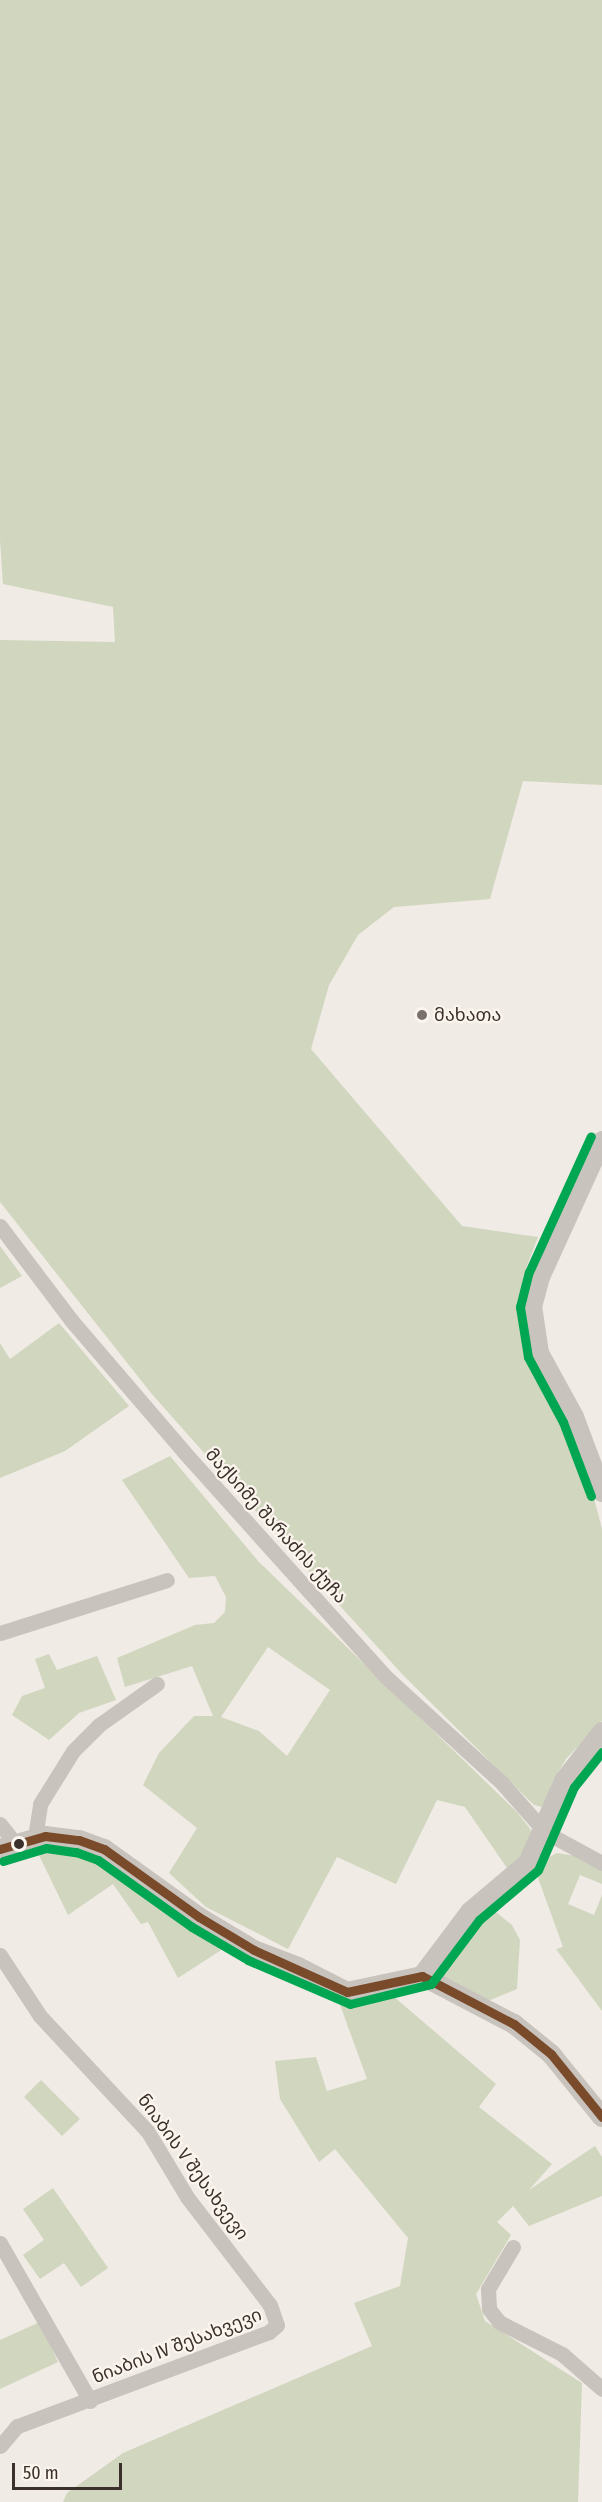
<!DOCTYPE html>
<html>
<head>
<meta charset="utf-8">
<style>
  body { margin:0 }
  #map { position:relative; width:602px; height:2502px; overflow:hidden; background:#f0ebe5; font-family:"Fira Sans Condensed","Noto Sans Georgian",sans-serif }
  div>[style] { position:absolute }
  .green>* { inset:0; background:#d1d6bf }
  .minor>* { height:15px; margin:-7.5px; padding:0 7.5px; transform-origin:7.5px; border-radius:7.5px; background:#c9c3be }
  .tertiary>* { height:20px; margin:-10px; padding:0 10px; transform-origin:10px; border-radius:10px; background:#c9c3be }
  .bus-1>* { height:9px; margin:-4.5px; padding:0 4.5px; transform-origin:4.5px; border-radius:4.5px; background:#7a4b2a }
  .bus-2>* { height:9px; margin:-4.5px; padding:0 4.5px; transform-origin:4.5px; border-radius:4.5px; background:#00a651 }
  .dots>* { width:16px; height:16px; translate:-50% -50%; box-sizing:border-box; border:3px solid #fbf5ee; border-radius:50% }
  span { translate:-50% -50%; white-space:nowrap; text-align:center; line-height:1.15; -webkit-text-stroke:4.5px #fbf5ee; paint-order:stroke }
  .poi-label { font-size:18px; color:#3b302b }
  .left { translate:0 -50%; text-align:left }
  .street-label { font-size:18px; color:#3b302b }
  .scale { position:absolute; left:12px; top:2463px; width:110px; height:27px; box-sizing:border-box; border:3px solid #3b302b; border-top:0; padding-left:8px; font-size:18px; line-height:21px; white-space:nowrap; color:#3b302b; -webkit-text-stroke:4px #fbf5ee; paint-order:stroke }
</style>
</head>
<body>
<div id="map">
  <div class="green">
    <i style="clip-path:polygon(0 0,602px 0,602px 785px,523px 781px,490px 899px,394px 907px,358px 935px,329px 985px,311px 1049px,462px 1226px,538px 1237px,523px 1276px,521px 1303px,528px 1353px,582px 1452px,602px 1529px,602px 1721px,566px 1759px,552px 1783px,546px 1808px,534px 1805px,403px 1675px,331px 1596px,151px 1393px,0 1202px,0 640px,115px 642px,113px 607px,3px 584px,0 540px)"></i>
    <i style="clip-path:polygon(0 1246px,22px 1276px,0 1288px)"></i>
    <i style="clip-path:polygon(59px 1323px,129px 1406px,65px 1451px,0 1478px,0 1343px,10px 1359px)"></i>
    <i style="clip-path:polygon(evenodd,170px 1456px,258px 1561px,517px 1812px,531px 1830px,524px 1860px,507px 1868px,465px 1807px,437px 1800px,396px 1884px,337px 1857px,288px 1949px,206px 1907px,169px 1873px,197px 1828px,143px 1785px,159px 1753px,194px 1716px,213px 1716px,192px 1666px,125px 1687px,117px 1658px,195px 1625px,214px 1623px,225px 1612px,226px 1597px,215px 1576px,189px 1578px,122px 1480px,170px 1456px,268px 1647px,330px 1690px,287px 1756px,259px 1731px,221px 1717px,268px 1647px)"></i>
    <i style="clip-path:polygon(49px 1654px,57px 1670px,97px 1656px,116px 1700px,79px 1713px,49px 1740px,12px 1715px,22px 1696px,45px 1688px,35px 1659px)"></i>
    <i style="clip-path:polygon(55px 1845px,109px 1861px,229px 1945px,178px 1978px,148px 1922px,141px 1924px,113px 1884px,68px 1915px,35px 1847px)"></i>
    <i style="clip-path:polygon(557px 1853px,582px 1857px,602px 1869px,602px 1884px,580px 1875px,568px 1904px,594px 1915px,602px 1895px,602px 2011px,556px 1949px,563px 1947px,537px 1875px,549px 1857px)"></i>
    <i style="clip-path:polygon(491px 1908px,512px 1925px,520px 1940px,517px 1989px,483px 2003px,436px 1973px,476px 1917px)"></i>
    <i style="clip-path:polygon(386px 1990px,496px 2084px,479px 2107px,552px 2164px,529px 2190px,595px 2146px,602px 2157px,602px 2196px,529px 2226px,513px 2206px,497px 2222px,511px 2235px,476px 2294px,485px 2321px,582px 2383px,578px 2502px,63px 2502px,67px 2493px,123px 2453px,372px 2346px,354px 2303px,400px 2286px,408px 2238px,335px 2149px,319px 2162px,280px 2099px,275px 2061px,316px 2057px,327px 2091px,367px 2079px,339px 2002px)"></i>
    <i style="clip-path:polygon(41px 2080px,80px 2119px,62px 2136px,24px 2097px)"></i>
    <i style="clip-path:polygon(53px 2188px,108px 2268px,81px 2287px,64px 2263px,40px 2279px,23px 2255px,44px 2240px,23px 2209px)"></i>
    <i style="clip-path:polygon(40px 2322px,58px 2362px,0 2389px,0 2340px)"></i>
  </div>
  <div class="minor">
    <i style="left:0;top:1226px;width:118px;rotate:52.9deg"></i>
    <i style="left:71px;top:1320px;width:174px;rotate:49.4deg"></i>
    <i style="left:184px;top:1452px;width:302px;rotate:48.1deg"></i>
    <i style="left:386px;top:1677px;width:157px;rotate:42.4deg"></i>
    <i style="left:502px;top:1783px;width:65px;rotate:48.7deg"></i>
    <i style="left:545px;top:1832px;width:65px;rotate:28.5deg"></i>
    <i style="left:0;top:1633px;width:175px;rotate:-17.6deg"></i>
    <i style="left:0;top:1824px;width:23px;rotate:52deg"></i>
    <i style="left:35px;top:1837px;width:33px;rotate:-81deg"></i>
    <i style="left:40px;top:1804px;width:62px;rotate:-58.1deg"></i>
    <i style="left:73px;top:1751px;width:37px;rotate:-45deg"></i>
    <i style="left:99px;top:1725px;width:71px;rotate:-35.3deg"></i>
    <i style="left:0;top:1955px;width:73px;rotate:56.7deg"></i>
    <i style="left:40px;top:2016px;width:158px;rotate:47deg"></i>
    <i style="left:148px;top:2132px;width:76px;rotate:59deg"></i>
    <i style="left:187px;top:2197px;width:136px;rotate:52.5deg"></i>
    <i style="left:270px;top:2305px;width:21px;rotate:71deg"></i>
    <i style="left:277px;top:2325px;width:11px;rotate:139deg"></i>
    <i style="left:269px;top:2332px;width:269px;rotate:159.5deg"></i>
    <i style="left:17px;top:2426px;width:26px;rotate:130deg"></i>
    <i style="left:0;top:2243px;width:182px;rotate:60.3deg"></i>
    <i style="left:513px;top:2247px;width:49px;rotate:120.8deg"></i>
    <i style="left:488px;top:2289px;width:20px;rotate:87deg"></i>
    <i style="left:489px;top:2309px;width:16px;rotate:52deg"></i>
    <i style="left:499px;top:2322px;width:71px;rotate:26.9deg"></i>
    <i style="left:562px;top:2354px;width:53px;rotate:41.2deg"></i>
  </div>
  <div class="tertiary">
    <i style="left:602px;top:1141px;width:149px;rotate:114.5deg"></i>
    <i style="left:540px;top:1277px;width:30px;rotate:105deg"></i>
    <i style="left:532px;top:1306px;width:48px;rotate:81.5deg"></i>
    <i style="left:539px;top:1353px;width:73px;rotate:61.3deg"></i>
    <i style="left:574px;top:1417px;width:80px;rotate:69.5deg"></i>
    <i style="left:0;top:1849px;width:47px;rotate:-16.1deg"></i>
    <i style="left:45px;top:1836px;width:34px;rotate:7deg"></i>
    <i style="left:79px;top:1840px;width:27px;rotate:20deg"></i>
    <i style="left:104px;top:1849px;width:117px;rotate:35.6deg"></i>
    <i style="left:199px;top:1917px;width:64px;rotate:31deg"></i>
    <i style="left:254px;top:1950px;width:47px;rotate:21.1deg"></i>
    <i style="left:298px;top:1967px;width:55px;rotate:27deg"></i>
    <i style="left:347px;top:1992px;width:77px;rotate:-12deg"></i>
    <i style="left:422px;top:1976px;width:104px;rotate:27.6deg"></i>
    <i style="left:514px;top:2024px;width:48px;rotate:39deg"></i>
    <i style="left:551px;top:2054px;width:81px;rotate:51deg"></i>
    <i style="left:422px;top:1976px;width:80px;rotate:-53.1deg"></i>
    <i style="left:470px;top:1912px;width:76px;rotate:-40.2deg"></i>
    <i style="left:528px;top:1863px;width:90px;rotate:-66.3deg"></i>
    <i style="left:564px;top:1781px;width:62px;rotate:-52.2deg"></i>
  </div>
  <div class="bus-1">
    <i style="left:0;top:1849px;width:47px;rotate:-16.1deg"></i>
    <i style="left:45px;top:1836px;width:34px;rotate:7deg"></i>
    <i style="left:79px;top:1840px;width:27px;rotate:20deg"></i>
    <i style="left:104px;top:1849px;width:117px;rotate:35.6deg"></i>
    <i style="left:199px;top:1917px;width:64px;rotate:31deg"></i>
    <i style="left:254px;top:1950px;width:102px;rotate:24.3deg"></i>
    <i style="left:347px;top:1992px;width:77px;rotate:-12deg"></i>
    <i style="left:422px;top:1976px;width:104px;rotate:27.6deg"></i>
    <i style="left:514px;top:2024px;width:48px;rotate:39deg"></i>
    <i style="left:551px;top:2054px;width:81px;rotate:51deg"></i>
  </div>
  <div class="bus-2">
    <i style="left:591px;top:1496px;width:79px;rotate:-110.7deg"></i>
    <i style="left:563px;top:1422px;width:74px;rotate:-118.3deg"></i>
    <i style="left:528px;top:1357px;width:51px;rotate:-99.1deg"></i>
    <i style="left:520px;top:1307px;width:36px;rotate:-76deg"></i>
    <i style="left:529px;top:1272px;width:149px;rotate:-65.5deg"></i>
    <i style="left:3px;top:1861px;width:45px;rotate:-16.8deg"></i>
    <i style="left:46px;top:1848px;width:30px;rotate:8deg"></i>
    <i style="left:76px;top:1852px;width:23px;rotate:20deg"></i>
    <i style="left:98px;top:1860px;width:115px;rotate:35.5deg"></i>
    <i style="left:192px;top:1927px;width:65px;rotate:30.5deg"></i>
    <i style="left:248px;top:1960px;width:111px;rotate:23.3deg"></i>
    <i style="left:350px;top:2004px;width:83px;rotate:-13.9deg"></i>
    <i style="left:431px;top:1984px;width:80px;rotate:-53.1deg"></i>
    <i style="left:479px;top:1920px;width:77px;rotate:-40.3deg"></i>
    <i style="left:538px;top:1870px;width:90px;rotate:-66.6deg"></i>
    <i style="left:574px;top:1787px;width:45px;rotate:-51.3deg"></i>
  </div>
  <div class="dots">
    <i style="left:422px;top:1015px;background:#7a716c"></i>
    <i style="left:19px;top:1844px;background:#3b302b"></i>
  </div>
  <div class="poi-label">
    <span class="left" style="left:434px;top:1015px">მახათა</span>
  </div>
  <div class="street-label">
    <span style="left:276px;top:1526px;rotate:48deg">მაქსიმე შარაძის ქუჩა</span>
    <span style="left:193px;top:2167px;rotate:54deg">ნიაბის V შესახვევი</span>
    <span style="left:177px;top:2346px;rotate:-21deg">ნიაბის IV შესახვევი</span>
  </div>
  <div class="scale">50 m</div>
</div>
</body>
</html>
